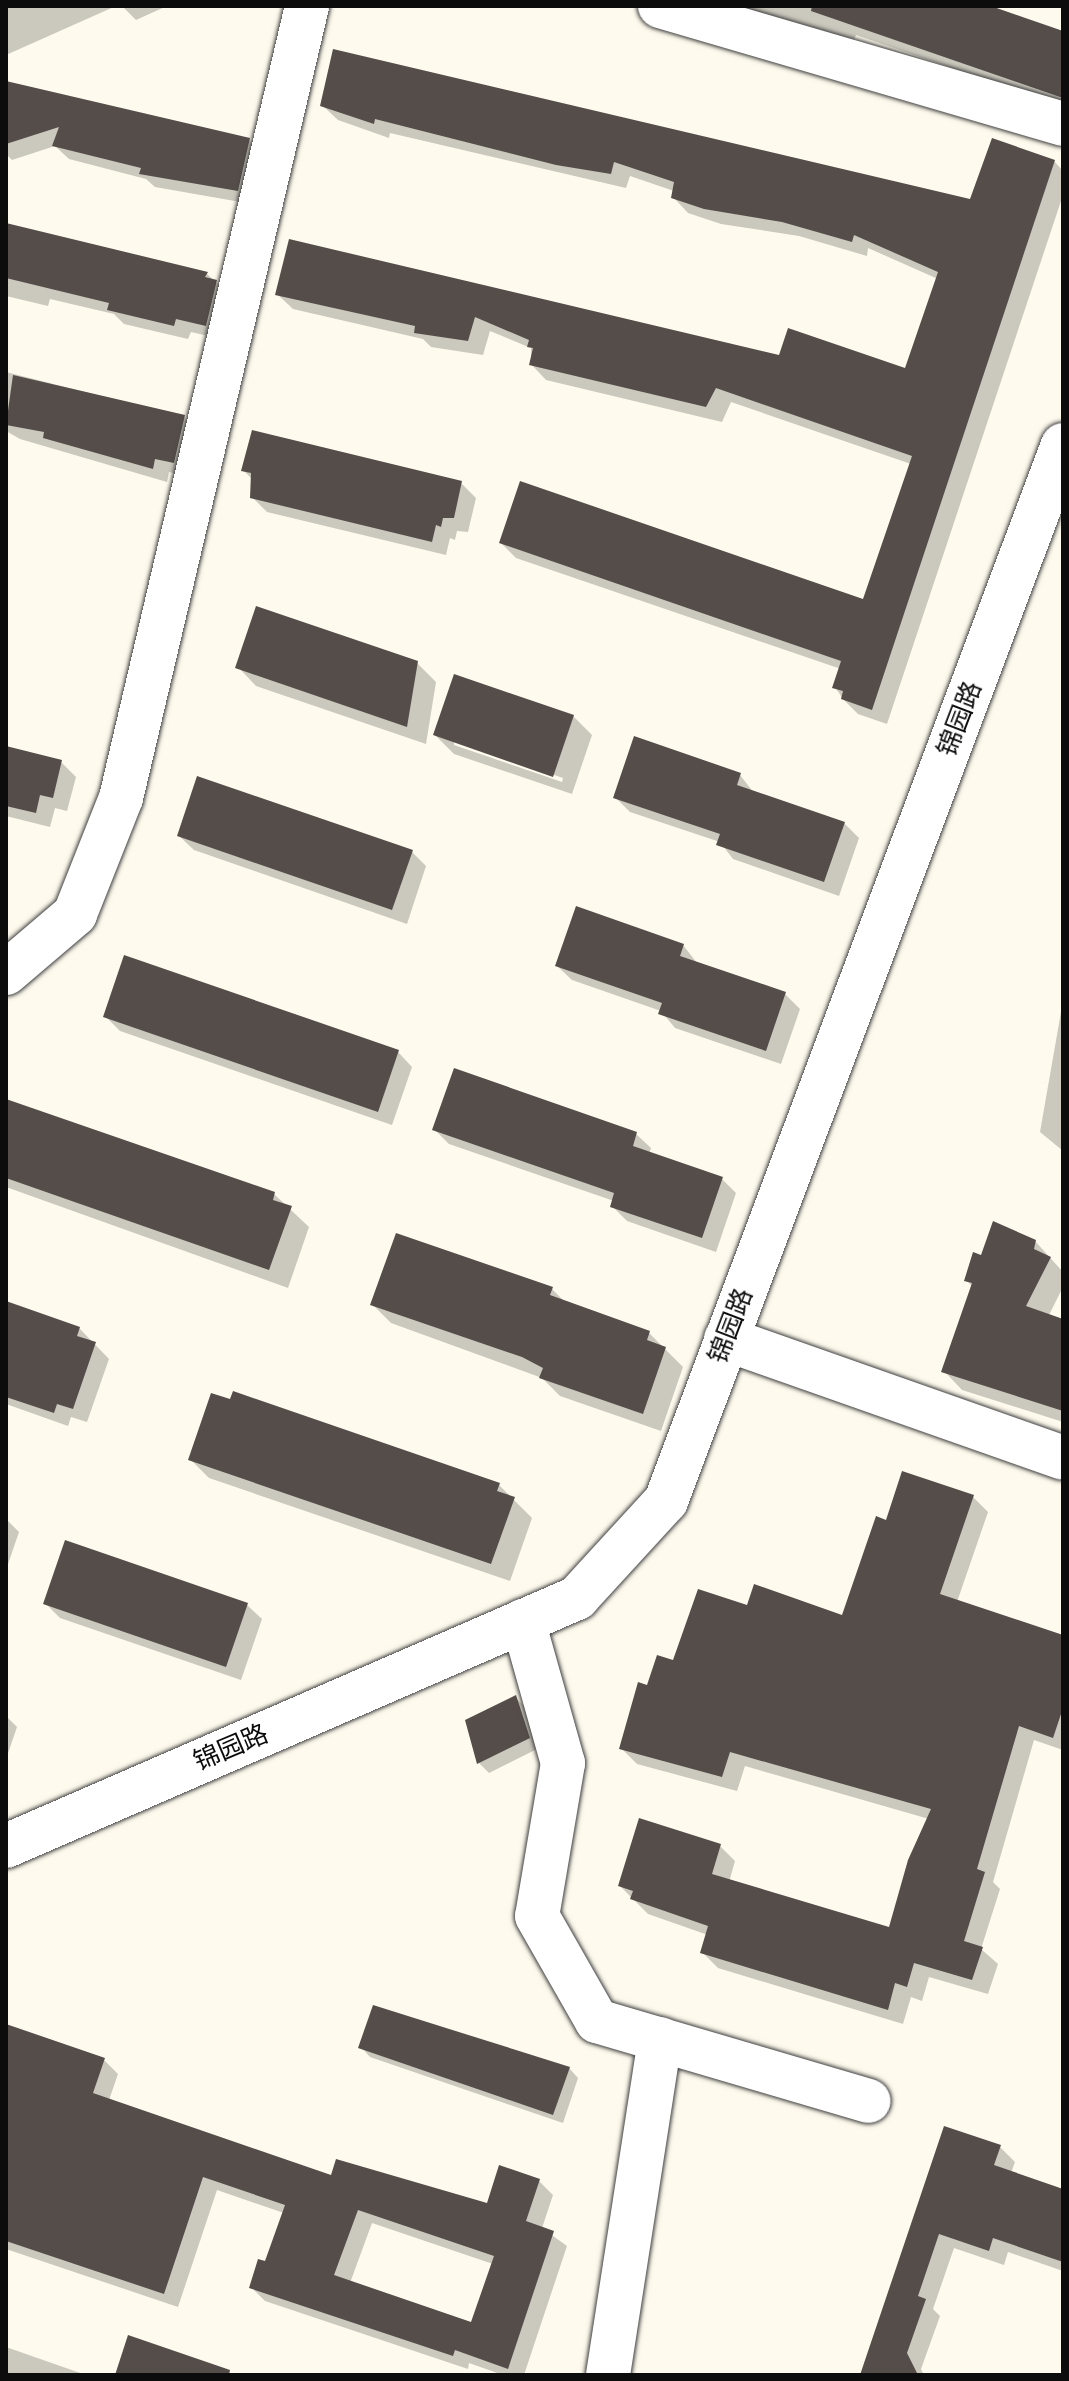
<!DOCTYPE html>
<html>
<head>
<meta charset="utf-8">
<style>
  body { margin:0 }
  #map { position:relative; width:1069px; height:2381px; overflow:hidden; background:#fefaed; font-family:"Libre Baskerville","Noto Sans SC",serif }
  div>[style] { position:absolute }
  .shadow>* { inset:0; background:#0003 }
  .building>* { inset:0; background:#544d4a }
  .roads { filter:drop-shadow(0 0 2px #3f3f3f) drop-shadow(0 0 2px #3f3f3f) }
  .minor>* { height:44px; margin:-22px; padding:0 22px; transform-origin:22px; border-radius:22px; background:#fff }
  span { translate:-50% -50%; white-space:nowrap; text-align:center; line-height:1.15; -webkit-text-stroke:8px #fff; paint-order:stroke }
  .street-label { font-size:26px; color:#0c0c0c }
  .frame { position:absolute; inset:0; border:8px solid #0c0c0c; pointer-events:none }
</style>
</head>
<body>
<div id="map">
  <div class="shadow">
    <i style="clip-path:polygon(6px 6px,116px 6px,6px 55px)"></i>
    <i style="clip-path:polygon(122px 6px,167px 6px,136px 20px)"></i>
    <i style="clip-path:polygon(738px 6px,985px 6px,1063px 33px,1063px 106px,856px 35px,852px 45px)"></i>
    <i style="clip-path:polygon(6px 83px,249px 140px,263px 154px,252px 204px,155px 187px,146px 179px,69px 159px,55px 146px,12px 160px,6px 154px)"></i>
    <i style="clip-path:polygon(322px 105px,971px 201px,1054px 161px,1063px 171px,1063px 195px,887px 724px,858px 714px,843px 699px,835px 687px,841px 669px,516px 558px,501px 543px,864px 601px,911px 464px,731px 402px,722px 422px,546px 380px,531px 364px,531px 348px,490px 331px,483px 355px,431px 347px,423px 339px,293px 309px,277px 294px,290px 241px,780px 357px,906px 371px,938px 279px,868px 248px,867px 256px,799px 236px,721px 224px,688px 213px,673px 197px,674px 191px,630px 176px,626px 188px,390px 133px,389px 138px,338px 120px)"></i>
    <i style="clip-path:polygon(6px 225px,206px 273px,231px 296px,221px 339px,191px 332px,188px 339px,124px 324px,114px 314px,50px 299px,48px 306px,6px 296px)"></i>
    <i style="clip-path:polygon(6px 372px,184px 417px,199px 432px,188px 476px,169px 472px,167px 482px,20px 439px,6px 431px)"></i>
    <i style="clip-path:polygon(243px 470px,461px 483px,476px 498px,468px 532px,457px 531px,455px 540px,450px 538px,446px 555px,267px 512px,252px 497px,253px 480px)"></i>
    <i style="clip-path:polygon(417px 663px,436px 682px,426px 744px,256px 686px,238px 667px)"></i>
    <i style="clip-path:polygon(evenodd,573px 716px,592px 735px,572px 794px,454px 754px,435px 735px,573px 716px,454px 741px,563px 778px,562px 782px,454px 745px,454px 741px)"></i>
    <i style="clip-path:polygon(6px 748px,61px 762px,76px 777px,67px 811px,55px 808px,50px 827px,6px 816px)"></i>
    <i style="clip-path:polygon(740px 775px,754px 793px,844px 823px,859px 838px,839px 896px,733px 859px,720px 842px,630px 812px,615px 797px)"></i>
    <i style="clip-path:polygon(179px 836px,412px 852px,426px 866px,407px 924px,194px 850px)"></i>
    <i style="clip-path:polygon(683px 945px,697px 963px,785px 994px,800px 1009px,781px 1064px,675px 1028px,661px 1011px,572px 980px,557px 966px)"></i>
    <i style="clip-path:polygon(1061px 1012px,1063px 1013px,1063px 1151px,1040px 1132px)"></i>
    <i style="clip-path:polygon(105px 1016px,398px 1052px,412px 1067px,392px 1125px,120px 1031px)"></i>
    <i style="clip-path:polygon(6px 1110px,274px 1194px,309px 1227px,288px 1288px,6px 1187px)"></i>
    <i style="clip-path:polygon(434px 1129px,636px 1134px,651px 1148px,649px 1154px,722px 1179px,736px 1193px,716px 1252px,627px 1221px,612px 1206px,614px 1201px,449px 1144px)"></i>
    <i style="clip-path:polygon(1035px 1241px,1063px 1272px,1063px 1287px,1037px 1339px,1063px 1326px,1063px 1422px,962px 1390px,944px 1371px,973px 1287px,966px 1280px,983px 1258px)"></i>
    <i style="clip-path:polygon(552px 1289px,566px 1303px,649px 1333px,683px 1367px,661px 1431px,560px 1396px,542px 1378px,391px 1323px,372px 1304px)"></i>
    <i style="clip-path:polygon(6px 1303px,79px 1328px,109px 1359px,87px 1422px,71px 1417px,68px 1426px,6px 1404px)"></i>
    <i style="clip-path:polygon(190px 1459px,499px 1485px,532px 1518px,510px 1581px,209px 1478px)"></i>
    <i style="clip-path:polygon(973px 1497px,988px 1512px,957px 1602px,1063px 1637px,1063px 1750px,1034px 1740px,993px 1882px,1000px 1889px,981px 1949px,998px 1964px,988px 1994px,929px 1977px,922px 2001px,911px 1997px,903px 2024px,718px 1968px,702px 1952px,708px 1935px,648px 1914px,620px 1886px,720px 1846px,735px 1861px,729px 1882px,890px 1929px,929px 1819px,745px 1766px,737px 1791px,637px 1764px,621px 1748px,649px 1688px,748px 1608px,844px 1617px,887px 1522px)"></i>
    <i style="clip-path:polygon(6px 1519px,19px 1532px,6px 1570px)"></i>
    <i style="clip-path:polygon(46px 1604px,247px 1605px,262px 1619px,241px 1680px,60px 1618px)"></i>
    <i style="clip-path:polygon(516px 1698px,525px 1707px,539px 1748px,489px 1773px,479px 1763px,468px 1721px)"></i>
    <i style="clip-path:polygon(6px 1716px,17px 1727px,6px 1759px)"></i>
    <i style="clip-path:polygon(evenodd,6px 2038px,104px 2060px,118px 2074px,109px 2100px,332px 2177px,488px 2205px,539px 2181px,553px 2195px,542px 2228px,567px 2246px,524px 2375px,503px 2375px,469px 2363px,468px 2369px,265px 2301px,251px 2287px,266px 2264px,284px 2213px,217px 2190px,178px 2307px,6px 2249px,6px 2038px,372px 2223px,493px 2264px,473px 2324px,350px 2283px,372px 2223px)"></i>
    <i style="clip-path:polygon(361px 2047px,569px 2068px,578px 2078px,563px 2123px,370px 2057px)"></i>
    <i style="clip-path:polygon(946px 2128px,1000px 2147px,1015px 2162px,1011px 2173px,1063px 2191px,1063px 2271px,1008px 2252px,1004px 2265px,954px 2248px,933px 2309px,940px 2316px,921px 2369px,924px 2375px,863px 2375px)"></i>
    <i style="clip-path:polygon(6px 2347px,86px 2375px,6px 2375px)"></i>
  </div>
  <div class="building">
    <i style="clip-path:polygon(812px 6px,991px 6px,1063px 31px,1063px 98px,811px 11px)"></i>
    <i style="clip-path:polygon(333px 49px,970px 199px,992px 138px,1055px 160px,872px 710px,841px 699px,843px 691px,832px 688px,841px 661px,499px 543px,520px 481px,863px 599px,912px 456px,716px 388px,706px 407px,529px 365px,533px 348px,527px 347px,529px 340px,475px 317px,468px 341px,414px 333px,415px 326px,275px 295px,289px 239px,779px 355px,788px 328px,905px 368px,938px 272px,854px 235px,852px 242px,782px 222px,704px 209px,671px 198px,674px 182px,614px 162px,611px 174px,556px 165px,375px 119px,374px 124px,320px 106px)"></i>
    <i style="clip-path:polygon(6px 81px,250px 138px,238px 191px,139px 174px,141px 168px,52px 146px,59px 127px,6px 144px)"></i>
    <i style="clip-path:polygon(6px 223px,208px 272px,205px 277px,217px 280px,206px 326px,176px 319px,174px 326px,107px 310px,109px 303px,6px 278px)"></i>
    <i style="clip-path:polygon(13px 375px,185px 415px,174px 463px,155px 459px,153px 469px,43px 438px,44px 432px,6px 425px)"></i>
    <i style="clip-path:polygon(252px 430px,462px 481px,454px 518px,443px 518px,441px 527px,436px 525px,432px 542px,250px 498px,251px 473px,241px 471px)"></i>
    <i style="clip-path:polygon(256px 606px,418px 661px,407px 727px,235px 668px)"></i>
    <i style="clip-path:polygon(454px 674px,574px 715px,553px 777px,433px 735px)"></i>
    <i style="clip-path:polygon(634px 736px,741px 773px,737px 785px,845px 822px,824px 882px,716px 845px,720px 834px,613px 798px)"></i>
    <i style="clip-path:polygon(6px 746px,62px 760px,53px 798px,40px 795px,36px 813px,6px 806px)"></i>
    <i style="clip-path:polygon(197px 776px,413px 850px,392px 910px,177px 836px)"></i>
    <i style="clip-path:polygon(576px 906px,684px 944px,680px 956px,786px 992px,766px 1051px,658px 1014px,662px 1003px,555px 966px)"></i>
    <i style="clip-path:polygon(124px 955px,399px 1050px,378px 1112px,103px 1017px)"></i>
    <i style="clip-path:polygon(454px 1068px,637px 1132px,633px 1146px,723px 1177px,702px 1238px,610px 1207px,614px 1193px,432px 1130px)"></i>
    <i style="clip-path:polygon(6px 1099px,275px 1192px,273px 1200px,292px 1206px,269px 1270px,6px 1178px)"></i>
    <i style="clip-path:polygon(993px 1221px,1036px 1240px,1034px 1249px,1051px 1257px,1026px 1306px,1063px 1319px,1063px 1411px,941px 1372px,972px 1283px,964px 1281px,973px 1252px,981px 1255px)"></i>
    <i style="clip-path:polygon(396px 1233px,553px 1287px,550px 1295px,650px 1331px,647px 1340px,666px 1347px,643px 1414px,539px 1378px,543px 1368px,522px 1357px,370px 1305px)"></i>
    <i style="clip-path:polygon(6px 1301px,80px 1327px,77px 1336px,96px 1342px,73px 1409px,57px 1404px,54px 1413px,6px 1397px)"></i>
    <i style="clip-path:polygon(233px 1391px,500px 1483px,497px 1491px,515px 1497px,491px 1564px,188px 1460px,211px 1393px,230px 1399px)"></i>
    <i style="clip-path:polygon(902px 1471px,974px 1495px,940px 1594px,1063px 1635px,1063px 1708px,1053px 1738px,1019px 1726px,977px 1869px,985px 1872px,964px 1941px,983px 1947px,972px 1980px,914px 1963px,907px 1987px,895px 1983px,888px 2010px,700px 1953px,708px 1926px,630px 1899px,633px 1891px,618px 1886px,639px 1818px,721px 1844px,712px 1874px,889px 1927px,908px 1860px,931px 1809px,730px 1752px,722px 1777px,619px 1749px,638px 1682px,647px 1685px,657px 1655px,673px 1660px,698px 1589px,747px 1605px,754px 1584px,842px 1615px,876px 1516px,886px 1520px)"></i>
    <i style="clip-path:polygon(65px 1540px,248px 1603px,226px 1667px,43px 1604px)"></i>
    <i style="clip-path:polygon(516px 1695px,530px 1738px,477px 1764px,465px 1720px)"></i>
    <i style="clip-path:polygon(373px 2005px,570px 2067px,553px 2115px,358px 2048px)"></i>
    <i style="clip-path:polygon(evenodd,6px 2024px,105px 2058px,93px 2093px,331px 2175px,336px 2159px,487px 2203px,499px 2165px,540px 2179px,526px 2221px,554px 2231px,508px 2369px,455px 2350px,453px 2356px,249px 2288px,258px 2259px,265px 2261px,285px 2205px,203px 2177px,164px 2294px,6px 2241px,6px 2024px,358px 2210px,494px 2256px,471px 2322px,334px 2275px,358px 2210px)"></i>
    <i style="clip-path:polygon(944px 2126px,1001px 2145px,994px 2165px,1063px 2189px,1063px 2262px,993px 2238px,989px 2251px,939px 2234px,918px 2296px,926px 2299px,907px 2353px,918px 2375px,860px 2375px)"></i>
    <i style="clip-path:polygon(128px 2335px,230px 2370px,229px 2375px,115px 2375px)"></i>
  </div>
  <div class="roads">
    <div class="minor">
      <i style="left:660px;top:6px;width:420px;rotate:16.3deg"></i>
      <i style="left:6px;top:973px;width:91px;rotate:-40.5deg"></i>
      <i style="left:75px;top:914px;width:125px;rotate:-68.4deg"></i>
      <i style="left:121px;top:798px;width:814px;rotate:-76.78deg"></i>
      <i style="left:726px;top:1339px;width:357px;rotate:19.4deg"></i>
      <i style="left:523px;top:1621px;width:148px;rotate:74.3deg"></i>
      <i style="left:563px;top:1763px;width:155px;rotate:99.6deg"></i>
      <i style="left:537px;top:1916px;width:121px;rotate:60.3deg"></i>
      <i style="left:597px;top:2021px;width:283px;rotate:16.4deg"></i>
      <i style="left:6px;top:1846px;width:623px;rotate:-23.48deg"></i>
      <i style="left:577px;top:1598px;width:132px;rotate:-47.5deg"></i>
      <i style="left:666px;top:1501px;width:1128px;rotate:-69.4deg"></i>
      <i style="left:608px;top:2375px;width:340px;rotate:-81.2deg"></i>
    </div>
  </div>
  <div class="street-label">
    <span style="left:960px;top:719px;rotate:-69deg">锦园路</span>
    <span style="left:731px;top:1326px;rotate:-69deg">锦园路</span>
    <span style="left:231px;top:1748px;rotate:-23deg">锦园路</span>
  </div>
  <div class="frame"></div>
</div>
</body>
</html>
